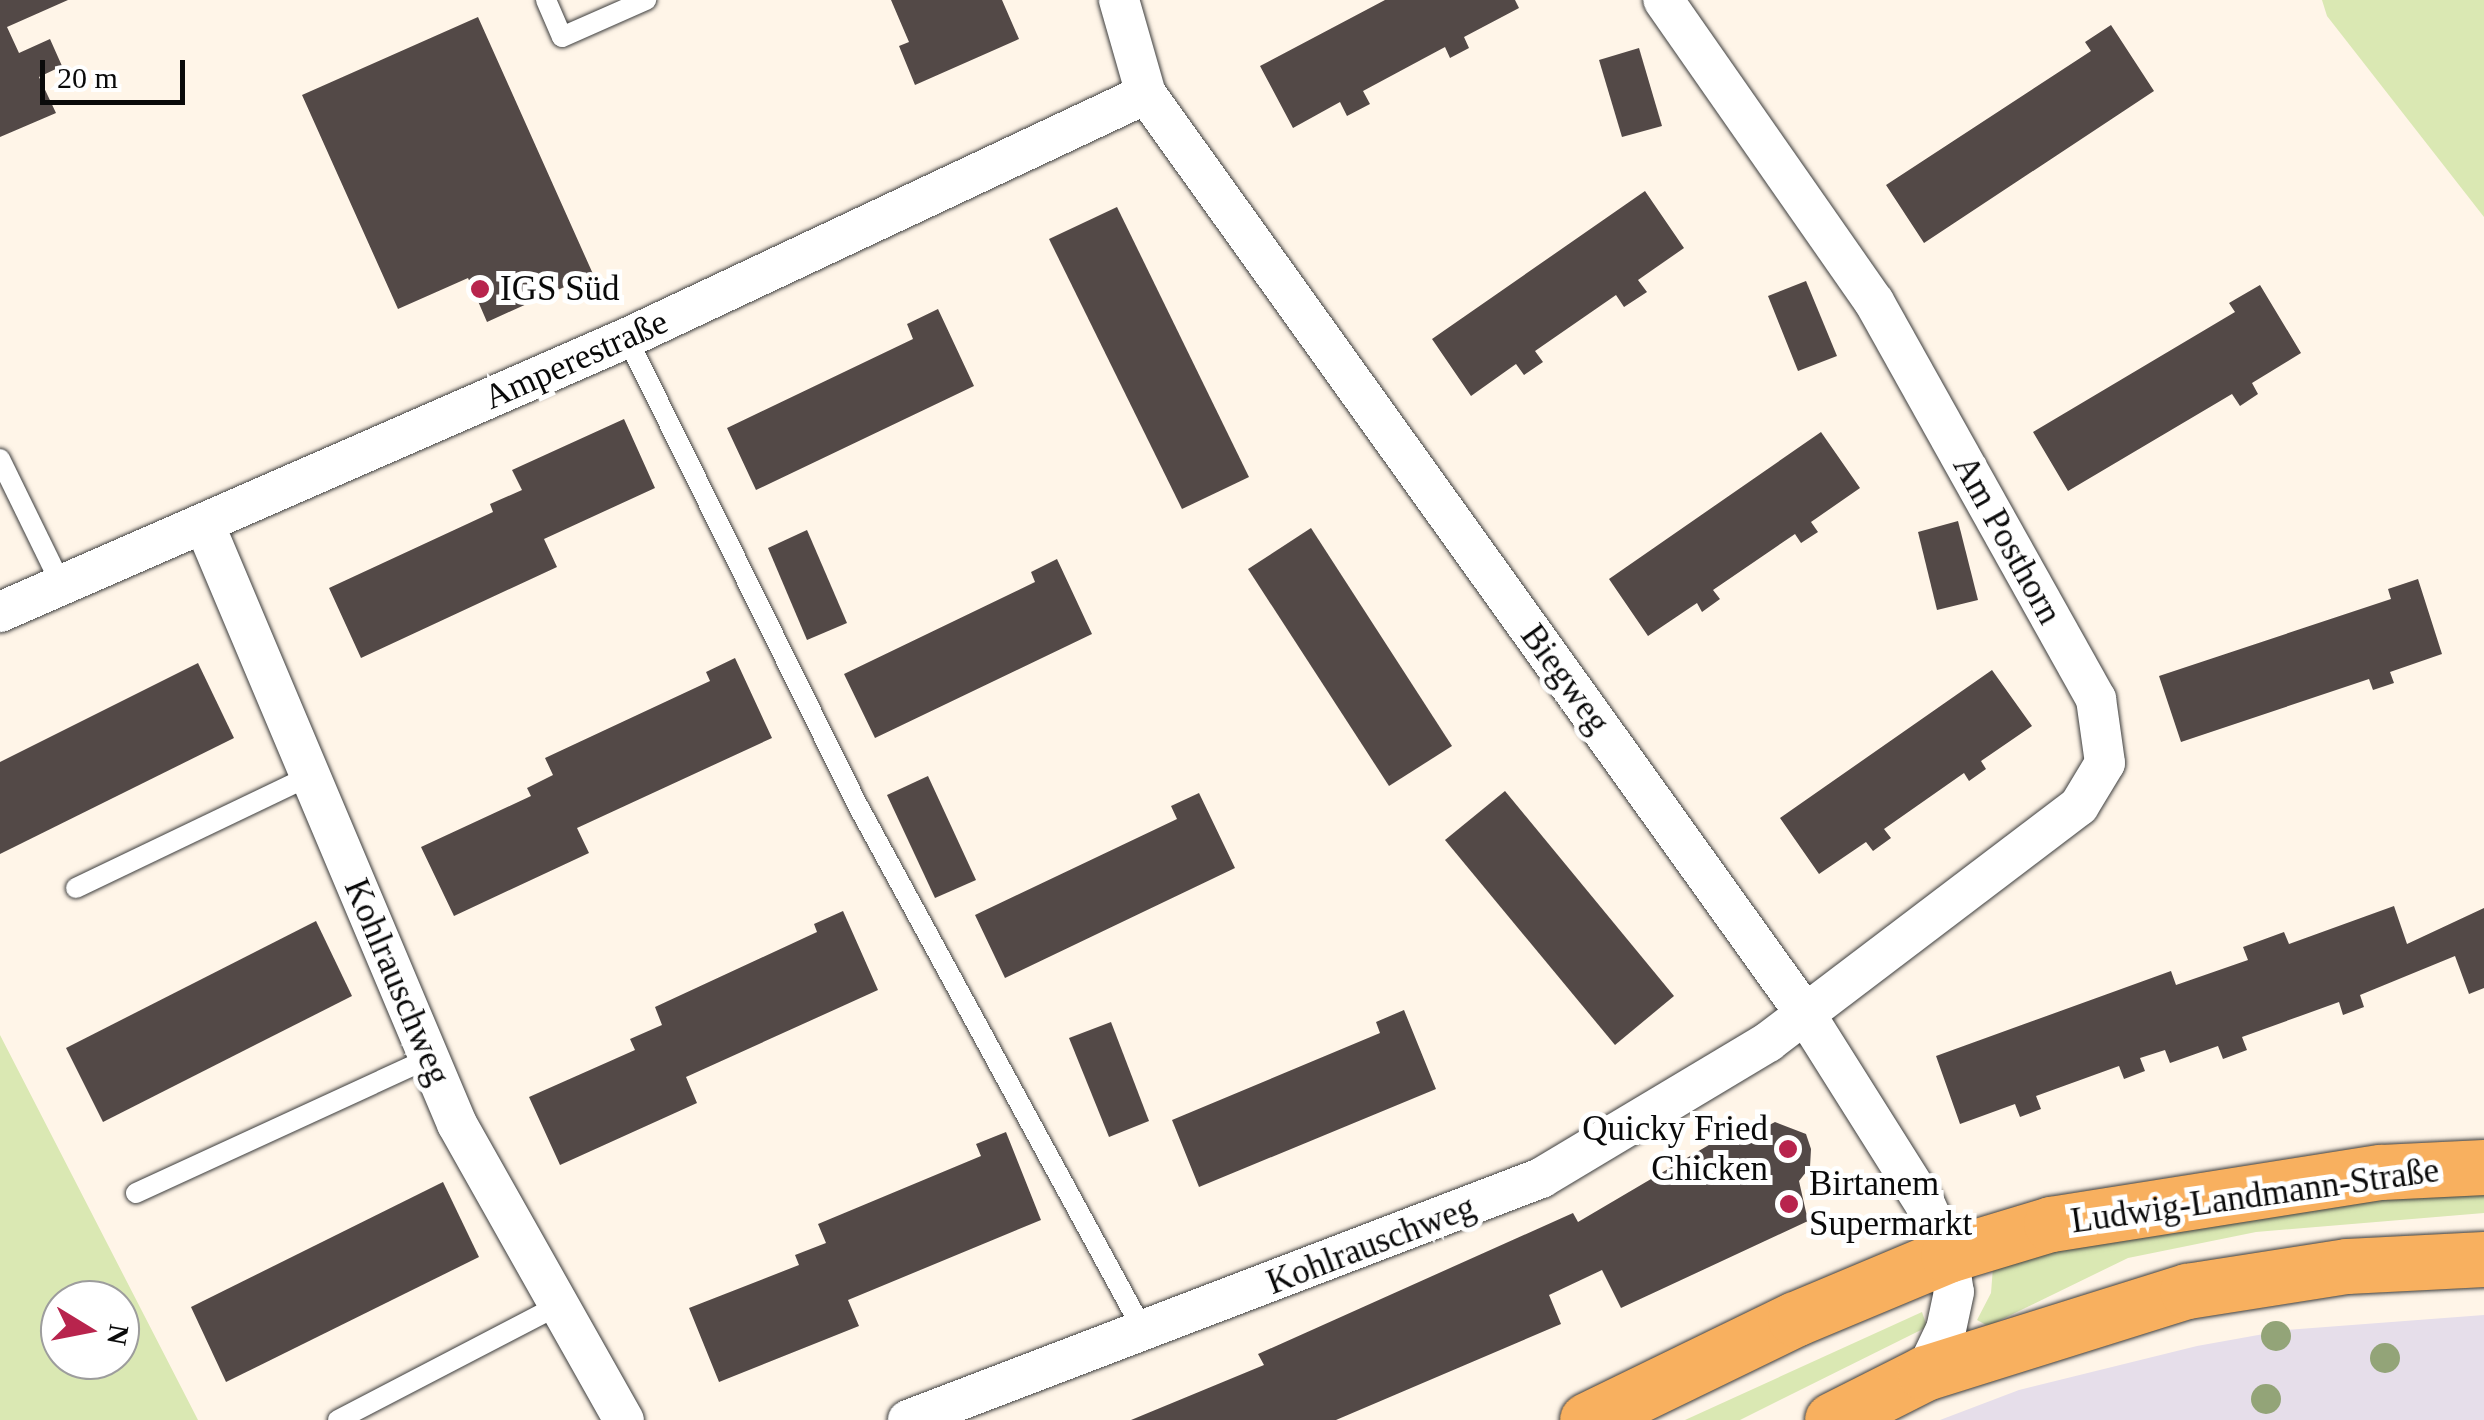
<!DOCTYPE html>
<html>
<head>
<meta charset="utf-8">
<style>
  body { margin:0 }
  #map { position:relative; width:2484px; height:1420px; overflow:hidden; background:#fff5e8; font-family:Georgia,serif }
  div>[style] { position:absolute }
  .industrial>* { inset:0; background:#e6deea }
  .green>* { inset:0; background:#dae8b3 }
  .building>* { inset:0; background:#534947 }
  .roads { filter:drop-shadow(0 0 2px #3d3d3d) drop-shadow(0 0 2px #3d3d3d) }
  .service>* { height:20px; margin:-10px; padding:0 10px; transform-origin:10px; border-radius:10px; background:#fff }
  .minor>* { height:40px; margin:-20px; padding:0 20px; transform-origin:20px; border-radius:20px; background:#fff }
  .primary>* { height:55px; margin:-27.5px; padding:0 27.5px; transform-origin:27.5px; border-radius:27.5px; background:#f8b05f }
  .trees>* { width:30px; height:30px; margin:-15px; border-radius:50%; background:#93a478 }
  .dots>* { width:28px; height:28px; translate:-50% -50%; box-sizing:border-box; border:5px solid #fff; border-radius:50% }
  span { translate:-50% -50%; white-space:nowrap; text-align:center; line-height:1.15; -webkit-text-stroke:10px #fff; paint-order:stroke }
  .poi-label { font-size:35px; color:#0a0a0a }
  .left { translate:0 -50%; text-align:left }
  .right { translate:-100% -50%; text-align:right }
  .street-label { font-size:35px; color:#0a0a0a }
  .north { position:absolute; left:40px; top:1280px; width:100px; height:100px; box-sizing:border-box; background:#fff; border:2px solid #9d9d9d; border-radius:50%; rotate:100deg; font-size:28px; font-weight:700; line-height:40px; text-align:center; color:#0a0a0a }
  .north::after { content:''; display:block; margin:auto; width:35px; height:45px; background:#b8244d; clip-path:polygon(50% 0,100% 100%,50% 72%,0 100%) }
  .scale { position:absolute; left:40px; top:60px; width:145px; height:45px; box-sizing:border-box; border:5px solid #0a0a0a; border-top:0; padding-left:12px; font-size:30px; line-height:35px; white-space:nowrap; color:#0a0a0a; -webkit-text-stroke:8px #fff; paint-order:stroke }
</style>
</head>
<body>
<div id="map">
  <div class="industrial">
    <i style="clip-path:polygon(2484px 1315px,2484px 1420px,1940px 1420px,2019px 1390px,2197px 1346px,2286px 1330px)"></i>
  </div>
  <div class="green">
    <i style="clip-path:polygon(2322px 0,2484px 0,2484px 217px,2327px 16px)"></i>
    <i style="clip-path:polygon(evenodd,0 1035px,198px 1420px,0 1420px,0 1035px,60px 1300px,120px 1300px,120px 1360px,60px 1360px,60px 1300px)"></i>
    <i style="clip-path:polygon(2484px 1191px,2484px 1213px,2256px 1232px,2128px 1258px,1988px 1326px,1977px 1320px,1991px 1293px,1993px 1267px,2073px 1245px,2219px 1214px)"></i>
    <i style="clip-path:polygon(1922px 1312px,1927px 1327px,1740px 1420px,1685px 1420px)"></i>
  </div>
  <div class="building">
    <i style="clip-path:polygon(0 0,68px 0,7px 27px,19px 53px,50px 39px,62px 66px,39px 77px,56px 113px,0 137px)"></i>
    <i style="clip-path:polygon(891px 0,1002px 0,1019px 39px,915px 85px,899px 46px,909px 42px)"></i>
    <i style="clip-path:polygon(1385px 0,1515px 0,1519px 8px,1464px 37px,1469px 48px,1450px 58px,1445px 47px,1363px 91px,1370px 104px,1347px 116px,1340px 102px,1293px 128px,1260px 66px)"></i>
    <i style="clip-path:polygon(478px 17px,593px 274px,487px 322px,468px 278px,398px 309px,302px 95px)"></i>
    <i style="clip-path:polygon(2111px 25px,2154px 91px,1924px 243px,1886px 185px,2091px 51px,2085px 42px)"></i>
    <i style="clip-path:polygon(1639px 48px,1662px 126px,1622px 137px,1599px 60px)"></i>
    <i style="clip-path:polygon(1645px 191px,1684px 248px,1638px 280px,1647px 292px,1624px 307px,1616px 295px,1535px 351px,1543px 362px,1524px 375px,1516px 364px,1471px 396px,1432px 339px)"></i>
    <i style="clip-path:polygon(1117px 207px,1249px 477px,1182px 509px,1049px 239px)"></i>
    <i style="clip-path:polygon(1806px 281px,1837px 356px,1798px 371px,1768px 296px)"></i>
    <i style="clip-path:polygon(2260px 285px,2301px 353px,2252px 383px,2258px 394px,2240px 406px,2232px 394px,2068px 491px,2033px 432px,2235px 312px,2229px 303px)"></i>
    <i style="clip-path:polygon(938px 309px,974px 386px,756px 490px,727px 428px,913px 339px,907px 324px)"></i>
    <i style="clip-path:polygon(624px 419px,655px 488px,544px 539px,557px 567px,361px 658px,329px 588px,493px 512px,490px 504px,522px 490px,512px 470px)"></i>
    <i style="clip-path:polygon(1821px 432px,1860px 488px,1811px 522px,1818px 532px,1801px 543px,1795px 534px,1713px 590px,1720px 599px,1702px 612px,1697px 603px,1648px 636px,1609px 579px)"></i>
    <i style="clip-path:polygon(1958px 521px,1978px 600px,1937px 610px,1918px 532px)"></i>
    <i style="clip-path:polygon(1311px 528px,1452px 746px,1389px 786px,1248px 569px)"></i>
    <i style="clip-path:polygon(807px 530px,847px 623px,807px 640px,768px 548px)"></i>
    <i style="clip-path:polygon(1057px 559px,1092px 634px,875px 738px,844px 674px,1035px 582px,1031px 572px)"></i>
    <i style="clip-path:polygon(2418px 579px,2442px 654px,2390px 672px,2394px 683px,2373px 690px,2369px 679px,2181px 742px,2159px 676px,2391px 599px,2388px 589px)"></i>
    <i style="clip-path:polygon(735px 658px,772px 738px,577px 828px,589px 853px,454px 916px,421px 847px,531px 796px,527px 788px,553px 775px,545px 758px,710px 681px,706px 672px)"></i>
    <i style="clip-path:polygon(198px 663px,234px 738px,0 854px,0 762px)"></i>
    <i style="clip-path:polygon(1992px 670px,2032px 726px,1981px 761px,1986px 769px,1969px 781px,1964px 773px,1884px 829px,1891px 838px,1873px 851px,1866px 842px,1819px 874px,1780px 818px)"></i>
    <i style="clip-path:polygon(928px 776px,976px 880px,935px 898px,887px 795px)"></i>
    <i style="clip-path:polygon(1505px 791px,1674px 996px,1615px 1045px,1445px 840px)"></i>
    <i style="clip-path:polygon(1199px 793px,1235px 868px,1005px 978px,975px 915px,1177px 819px,1171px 806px)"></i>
    <i style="clip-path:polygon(2394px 906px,2407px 944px,2484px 908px,2484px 988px,2469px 994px,2455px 956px,2360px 995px,2364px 1007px,2343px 1015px,2339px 1002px,2242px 1037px,2247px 1050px,2223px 1059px,2218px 1046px,2170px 1063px,2165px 1050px,2140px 1058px,2145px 1071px,2124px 1079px,2119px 1066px,2036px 1096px,2041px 1109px,2020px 1117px,2015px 1104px,1960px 1124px,1936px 1056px,2171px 971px,2176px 985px,2248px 960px,2243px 947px,2284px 932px,2289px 944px)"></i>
    <i style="clip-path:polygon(843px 911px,878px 990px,686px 1077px,697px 1103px,560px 1165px,529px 1097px,635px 1050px,630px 1039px,662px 1025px,655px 1007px,817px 932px,814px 924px)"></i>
    <i style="clip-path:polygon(316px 921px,352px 996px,103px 1122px,66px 1048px)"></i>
    <i style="clip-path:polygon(1404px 1010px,1436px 1089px,1199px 1187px,1172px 1120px,1380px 1033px,1376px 1022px)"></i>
    <i style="clip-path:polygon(1111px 1022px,1149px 1121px,1109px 1137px,1069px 1038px)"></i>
    <i style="clip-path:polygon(1775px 1122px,1806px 1134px,1811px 1149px,1810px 1167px,1799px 1181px,1808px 1221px,1621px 1308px,1602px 1270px,1549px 1295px,1561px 1324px,1336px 1420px,1131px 1420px,1264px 1365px,1258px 1354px,1573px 1213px,1578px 1222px,1736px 1129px,1756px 1132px)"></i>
    <i style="clip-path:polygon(1006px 1132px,1041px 1220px,848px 1300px,859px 1326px,719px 1382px,689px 1308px,799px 1265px,795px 1255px,826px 1243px,818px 1224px,981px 1156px,976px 1144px)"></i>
    <i style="clip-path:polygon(443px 1182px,479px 1257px,226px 1382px,191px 1307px)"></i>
  </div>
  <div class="roads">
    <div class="service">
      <i style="left:546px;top:0;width:40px;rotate:66.6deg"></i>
      <i style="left:562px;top:37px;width:92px;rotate:-23.8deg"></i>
      <i style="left:627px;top:338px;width:520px;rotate:63.73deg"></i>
      <i style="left:857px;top:804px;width:601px;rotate:61.47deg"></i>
      <i style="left:0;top:459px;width:141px;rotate:64deg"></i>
      <i style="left:76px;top:888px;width:259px;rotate:-25.6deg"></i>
      <i style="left:136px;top:1193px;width:323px;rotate:-24.7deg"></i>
      <i style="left:338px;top:1420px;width:249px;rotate:-27.5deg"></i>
    </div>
    <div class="minor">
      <i style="left:1119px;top:0;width:98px;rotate:74deg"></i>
      <i style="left:1146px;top:94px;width:1129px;rotate:54.37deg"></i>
      <i style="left:1804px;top:1012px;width:227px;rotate:57.8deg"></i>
      <i style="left:1925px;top:1204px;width:56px;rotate:65.7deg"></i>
      <i style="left:1948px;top:1255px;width:37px;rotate:81deg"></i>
      <i style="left:1954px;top:1292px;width:38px;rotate:102deg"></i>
      <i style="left:1946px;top:1329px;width:49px;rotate:115.5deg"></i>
      <i style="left:205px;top:526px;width:649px;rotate:67.15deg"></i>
      <i style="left:457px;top:1124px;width:340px;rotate:60.6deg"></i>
      <i style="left:0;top:612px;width:684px;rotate:-23.61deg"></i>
      <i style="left:627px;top:338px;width:573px;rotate:-25.18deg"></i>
      <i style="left:908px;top:1420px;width:678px;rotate:-20.92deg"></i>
      <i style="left:1541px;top:1178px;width:265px;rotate:-30.9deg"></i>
      <i style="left:1768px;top:1042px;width:390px;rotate:-37.2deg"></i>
      <i style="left:2079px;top:806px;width:50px;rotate:-58.8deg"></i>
      <i style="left:2105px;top:763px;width:65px;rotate:-98deg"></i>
      <i style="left:2096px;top:699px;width:455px;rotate:-119.2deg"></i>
      <i style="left:1874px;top:302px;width:368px;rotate:-124.9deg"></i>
    </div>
    <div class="primary">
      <i style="left:1587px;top:1420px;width:231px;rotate:-25.9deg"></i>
      <i style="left:1795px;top:1319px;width:166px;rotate:-22.7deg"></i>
      <i style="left:1948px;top:1255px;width:108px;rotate:-16.8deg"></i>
      <i style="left:2051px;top:1224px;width:334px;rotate:-9deg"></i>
      <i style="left:2381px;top:1172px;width:103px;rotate:-2.8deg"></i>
      <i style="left:1832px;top:1420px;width:104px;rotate:-26.8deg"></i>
      <i style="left:1925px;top:1373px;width:275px;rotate:-17.4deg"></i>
      <i style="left:2187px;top:1291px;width:162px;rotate:-8.9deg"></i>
      <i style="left:2347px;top:1266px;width:137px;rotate:-2.9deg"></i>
    </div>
  </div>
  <div class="trees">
    <i style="left:2276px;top:1336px"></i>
    <i style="left:2385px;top:1358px"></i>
    <i style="left:2266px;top:1399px"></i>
  </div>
  <div class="dots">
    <i style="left:480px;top:289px;background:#b8244d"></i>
    <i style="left:1788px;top:1149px;background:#b8244d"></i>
    <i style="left:1789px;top:1204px;background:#b8244d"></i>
  </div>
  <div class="poi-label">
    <span class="left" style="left:500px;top:289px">IGS Süd</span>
    <span class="right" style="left:1768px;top:1149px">Quicky Fried<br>Chicken</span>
    <span class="left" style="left:1809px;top:1204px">Birtanem<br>Supermarkt</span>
  </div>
  <div class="street-label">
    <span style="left:576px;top:360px;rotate:-24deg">Amperestraße</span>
    <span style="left:2007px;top:540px;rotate:61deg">Am Posthorn</span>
    <span style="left:1565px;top:679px;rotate:54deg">Biegweg</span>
    <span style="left:397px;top:982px;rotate:67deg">Kohlrauschweg</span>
    <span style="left:2255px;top:1196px;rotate:-8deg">Ludwig-Landmann-Straße</span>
    <span style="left:1371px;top:1245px;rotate:-21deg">Kohlrauschweg</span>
  </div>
  <div class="north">N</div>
  <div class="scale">20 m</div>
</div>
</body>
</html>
